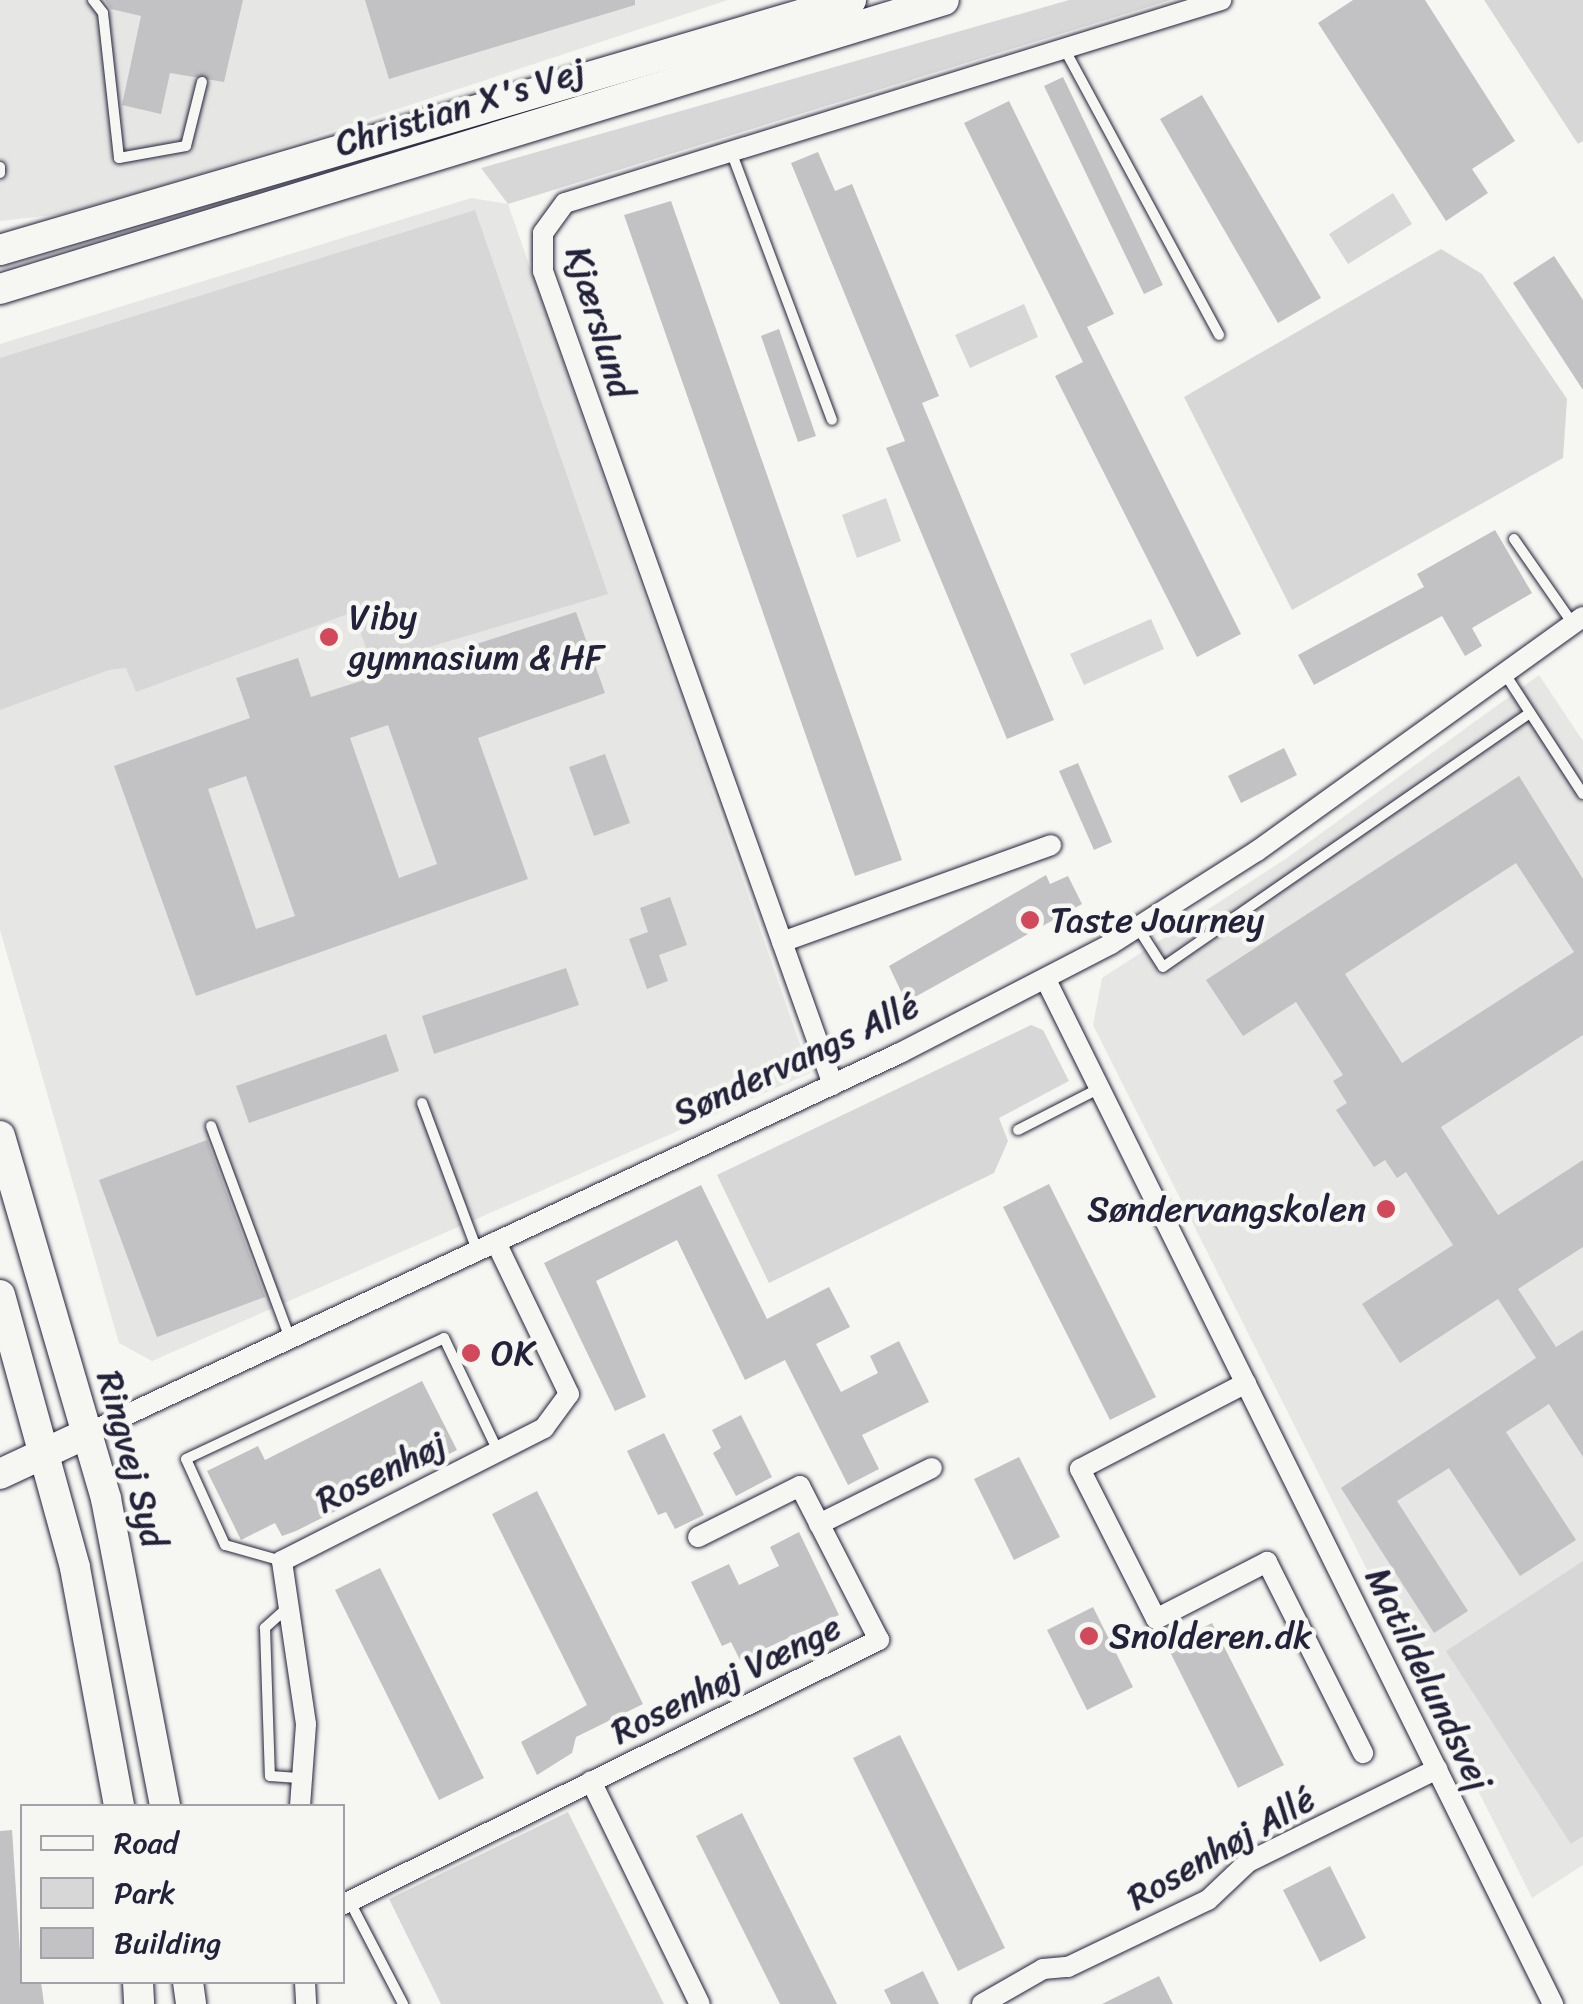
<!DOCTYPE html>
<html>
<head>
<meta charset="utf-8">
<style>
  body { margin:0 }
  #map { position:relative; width:1583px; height:2004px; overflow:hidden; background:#f6f6f2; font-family:Sriracha,sans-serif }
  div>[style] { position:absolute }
  .built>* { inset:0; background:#e6e6e4 }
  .green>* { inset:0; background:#d7d7d7 }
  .building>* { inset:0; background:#c2c2c4 }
  .roads { filter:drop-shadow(0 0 2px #22223b) drop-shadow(0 0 2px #22223b) }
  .lane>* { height:10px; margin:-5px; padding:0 5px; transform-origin:5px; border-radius:5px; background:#f6f6f2 }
  .street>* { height:20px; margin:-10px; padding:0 10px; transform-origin:10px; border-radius:10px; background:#f6f6f2 }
  .secondary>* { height:30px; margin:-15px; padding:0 15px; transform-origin:15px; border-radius:15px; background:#f6f6f2 }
  .dots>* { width:28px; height:28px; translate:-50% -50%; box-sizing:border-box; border:5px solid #f6f6f2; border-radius:50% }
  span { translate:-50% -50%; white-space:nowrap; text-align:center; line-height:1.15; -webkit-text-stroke:9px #f6f6f2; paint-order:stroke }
  .street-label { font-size:35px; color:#22223b }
  .poi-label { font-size:35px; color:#22223b }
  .left { translate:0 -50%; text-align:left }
  .right { translate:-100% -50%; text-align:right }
  .legend { position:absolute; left:20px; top:1804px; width:325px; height:180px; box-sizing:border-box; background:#f6f6f2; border:2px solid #a1a1a9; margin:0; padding:12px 18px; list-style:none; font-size:30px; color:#22223b }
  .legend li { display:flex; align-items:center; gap:20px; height:50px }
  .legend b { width:50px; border:2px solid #a1a1a9 }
</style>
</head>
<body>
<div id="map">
  <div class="built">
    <i style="clip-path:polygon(0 0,728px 0,216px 169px,63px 214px,0 221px)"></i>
    <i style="clip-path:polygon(471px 198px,508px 204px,810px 1073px,152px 1361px,119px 1343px,0 930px,0 344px)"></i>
    <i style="clip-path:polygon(1539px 675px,1583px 741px,1583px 1865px,1532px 1898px,1093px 1025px,1102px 978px,1287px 858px)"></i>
  </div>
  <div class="green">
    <i style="clip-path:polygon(1069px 0,1171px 0,508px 204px,481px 168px)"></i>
    <i style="clip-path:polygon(1484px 0,1583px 0,1583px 141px,1578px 144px)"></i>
    <i style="clip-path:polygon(1393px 193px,1412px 224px,1348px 264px,1329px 234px)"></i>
    <i style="clip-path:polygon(475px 210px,608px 594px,372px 664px,353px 612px,136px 692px,126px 668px,109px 670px,0 710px,0 358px)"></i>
    <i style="clip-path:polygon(1441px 249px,1482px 274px,1567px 399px,1563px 458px,1292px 610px,1184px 397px)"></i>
    <i style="clip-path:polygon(1024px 304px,1038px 337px,970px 368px,955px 335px)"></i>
    <i style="clip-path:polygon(886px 498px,901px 541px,857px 558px,842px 515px)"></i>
    <i style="clip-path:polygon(1151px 619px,1164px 649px,1084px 685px,1070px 654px)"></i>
    <i style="clip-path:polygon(1031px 1025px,1043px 1030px,1069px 1081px,999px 1118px,1008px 1141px,994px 1173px,769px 1283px,717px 1175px)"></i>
    <i style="clip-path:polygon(1583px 1561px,1583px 1836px,1571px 1844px,1446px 1651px)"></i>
    <i style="clip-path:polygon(568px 1812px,664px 2004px,441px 2004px,389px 1899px)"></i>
  </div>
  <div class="building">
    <i style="clip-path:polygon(105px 0,243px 0,224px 82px,170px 73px,161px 114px,122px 105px,141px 16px,111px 9px)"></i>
    <i style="clip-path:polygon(365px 0,635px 0,635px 5px,389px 79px)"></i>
    <i style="clip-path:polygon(1353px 0,1425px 0,1515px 141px,1472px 169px,1488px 193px,1446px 221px,1318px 23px)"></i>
    <i style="clip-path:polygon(1063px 77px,1163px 285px,1144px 294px,1044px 86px)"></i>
    <i style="clip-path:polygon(1202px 95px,1321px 298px,1278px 323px,1160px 119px)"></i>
    <i style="clip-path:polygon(1009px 101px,1114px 314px,1087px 327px,1241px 634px,1197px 657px,1055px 376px,1083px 362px,964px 123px)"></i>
    <i style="clip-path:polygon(818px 152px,835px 191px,852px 184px,939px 396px,922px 403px,1054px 720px,1007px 739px,886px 448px,905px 441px,791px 163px)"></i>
    <i style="clip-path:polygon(671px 201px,902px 860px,855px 876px,624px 215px)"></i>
    <i style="clip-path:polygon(1554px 256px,1583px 300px,1583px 390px,1513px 283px)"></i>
    <i style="clip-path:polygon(779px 329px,816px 436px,798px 442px,761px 336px)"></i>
    <i style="clip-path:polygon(1495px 530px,1532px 593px,1472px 628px,1482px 646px,1465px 656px,1442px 616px,1314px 685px,1298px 655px,1424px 587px,1417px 574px)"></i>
    <i style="clip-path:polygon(evenodd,576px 612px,605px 693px,478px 738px,528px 879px,196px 996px,114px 766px,250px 718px,236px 678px,298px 658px,311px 697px,576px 612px,388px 725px,437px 864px,399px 878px,350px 738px,388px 725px,576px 612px,246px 776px,295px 916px,256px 929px,208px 789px,246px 776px)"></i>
    <i style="clip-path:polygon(1284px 748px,1297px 775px,1241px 803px,1228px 776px)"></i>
    <i style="clip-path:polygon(605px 754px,630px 823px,594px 836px,569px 767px)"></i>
    <i style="clip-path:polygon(1078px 763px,1112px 842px,1094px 850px,1059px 771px)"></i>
    <i style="clip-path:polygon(evenodd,1519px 776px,1583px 879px,1583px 1035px,1441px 1127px,1498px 1215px,1583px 1160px,1583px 1247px,1518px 1289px,1556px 1347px,1583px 1330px,1583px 1457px,1549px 1404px,1506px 1432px,1576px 1540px,1520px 1576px,1449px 1468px,1397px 1501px,1468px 1611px,1434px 1633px,1341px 1488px,1536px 1358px,1498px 1299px,1400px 1363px,1362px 1304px,1453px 1245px,1406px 1172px,1397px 1178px,1385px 1160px,1374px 1167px,1336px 1110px,1347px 1103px,1333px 1081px,1343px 1075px,1296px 1002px,1243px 1036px,1206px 980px,1519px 776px,1516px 863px,1574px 952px,1402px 1063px,1345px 974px,1516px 863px)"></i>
    <i style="clip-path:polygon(1046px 875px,1050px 884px,1068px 876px,1082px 904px,906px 1002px,889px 966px)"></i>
    <i style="clip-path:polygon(670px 897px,687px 945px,659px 955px,668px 981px,647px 989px,629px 939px,648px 932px,640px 908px)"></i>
    <i style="clip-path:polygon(566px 968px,579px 1005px,434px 1054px,422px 1016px)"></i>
    <i style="clip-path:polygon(386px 1034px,399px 1071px,249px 1123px,236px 1086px)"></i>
    <i style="clip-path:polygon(207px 1140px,265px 1297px,157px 1337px,99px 1180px)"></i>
    <i style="clip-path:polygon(1049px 1184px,1156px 1397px,1110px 1420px,1003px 1207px)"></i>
    <i style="clip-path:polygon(701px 1185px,767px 1319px,829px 1287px,850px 1327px,816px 1344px,841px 1392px,878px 1373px,870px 1356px,899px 1341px,929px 1402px,862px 1435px,879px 1469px,848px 1485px,785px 1360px,745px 1380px,677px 1240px,596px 1281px,646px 1397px,615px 1411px,544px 1263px)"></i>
    <i style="clip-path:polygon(422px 1381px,457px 1450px,296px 1531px,282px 1536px,275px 1523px,241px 1540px,207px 1471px,258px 1446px,265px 1460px)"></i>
    <i style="clip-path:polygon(741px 1415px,772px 1477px,736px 1496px,713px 1453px,721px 1448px,712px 1430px)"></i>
    <i style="clip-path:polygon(664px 1433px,704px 1515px,675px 1529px,666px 1512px,658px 1515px,627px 1451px)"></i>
    <i style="clip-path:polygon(1019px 1457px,1060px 1537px,1014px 1560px,974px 1479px)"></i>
    <i style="clip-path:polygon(537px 1491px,643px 1704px,576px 1737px,572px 1753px,537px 1775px,521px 1742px,587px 1705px,492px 1514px)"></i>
    <i style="clip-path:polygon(799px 1532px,839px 1615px,740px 1660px,731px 1642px,722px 1646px,691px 1582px,729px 1564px,739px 1585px,779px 1566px,770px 1547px)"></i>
    <i style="clip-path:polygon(380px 1568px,484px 1778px,439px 1800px,335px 1590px)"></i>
    <i style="clip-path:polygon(1093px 1607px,1133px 1687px,1087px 1710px,1047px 1630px)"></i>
    <i style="clip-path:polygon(1212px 1623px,1284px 1765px,1238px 1788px,1167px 1646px)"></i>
    <i style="clip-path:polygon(900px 1735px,1005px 1948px,958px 1971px,853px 1758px)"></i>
    <i style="clip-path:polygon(742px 1813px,837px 2004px,780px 2004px,696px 1836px)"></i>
    <i style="clip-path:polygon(12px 1830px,22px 1982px,41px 1982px,44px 2004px,0 2004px,0 1831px)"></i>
    <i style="clip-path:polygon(1330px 1866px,1366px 1938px,1320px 1962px,1283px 1890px)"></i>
    <i style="clip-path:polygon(923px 1971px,939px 2004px,891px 2004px,884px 1990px)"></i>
    <i style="clip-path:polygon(1159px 1976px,1173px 2004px,1102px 2004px)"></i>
  </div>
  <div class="roads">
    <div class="lane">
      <i style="left:93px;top:0;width:16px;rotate:52deg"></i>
      <i style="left:103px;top:13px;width:146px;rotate:83.7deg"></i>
      <i style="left:119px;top:158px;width:68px;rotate:-10.2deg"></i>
      <i style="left:186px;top:146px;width:66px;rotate:-76deg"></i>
      <i style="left:1065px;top:50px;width:324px;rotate:61.6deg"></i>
      <i style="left:732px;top:154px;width:284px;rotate:69.4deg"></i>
      <i style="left:0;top:167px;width:6px;rotate:90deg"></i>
      <i style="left:1514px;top:539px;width:103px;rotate:55.2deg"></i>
      <i style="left:1505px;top:674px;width:143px;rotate:57deg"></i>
      <i style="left:1138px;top:928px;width:46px;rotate:57.3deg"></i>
      <i style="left:1163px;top:967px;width:446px;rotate:-34.7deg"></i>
      <i style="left:422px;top:1103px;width:157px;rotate:69.5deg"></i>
      <i style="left:211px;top:1126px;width:224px;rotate:69.6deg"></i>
      <i style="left:1018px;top:1130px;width:92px;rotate:-27.1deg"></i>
      <i style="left:282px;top:1561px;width:59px;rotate:-164.3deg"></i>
      <i style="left:225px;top:1545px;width:94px;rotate:-114.4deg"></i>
      <i style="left:186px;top:1459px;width:285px;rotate:-25.1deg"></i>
      <i style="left:444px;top:1338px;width:125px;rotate:64.5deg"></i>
      <i style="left:287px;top:1608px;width:30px;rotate:138deg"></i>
      <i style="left:265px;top:1628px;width:148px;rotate:88.1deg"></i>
      <i style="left:270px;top:1776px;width:32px;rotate:4deg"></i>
      <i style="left:350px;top:1902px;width:115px;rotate:62.5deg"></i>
    </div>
    <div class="street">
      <i style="left:782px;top:942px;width:286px;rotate:-19.8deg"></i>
      <i style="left:1046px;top:980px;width:1143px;rotate:63.66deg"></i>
      <i style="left:833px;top:1085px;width:864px;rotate:-109.61deg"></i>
      <i style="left:543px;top:271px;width:38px;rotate:-90deg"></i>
      <i style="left:543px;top:233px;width:37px;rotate:-54deg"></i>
      <i style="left:565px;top:203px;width:687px;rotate:-17.19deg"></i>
      <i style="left:1246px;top:1383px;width:187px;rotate:152.6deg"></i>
      <i style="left:1080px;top:1469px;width:168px;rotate:63.1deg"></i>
      <i style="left:1156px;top:1619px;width:125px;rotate:-27.2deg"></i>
      <i style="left:1267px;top:1562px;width:214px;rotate:63.3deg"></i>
      <i style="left:88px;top:1433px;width:897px;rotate:-25.08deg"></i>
      <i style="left:900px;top:1053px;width:237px;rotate:-27.3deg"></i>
      <i style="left:1111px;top:944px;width:173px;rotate:-32.5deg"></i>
      <i style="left:1257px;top:851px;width:401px;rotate:-35.7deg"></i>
      <i style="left:819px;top:1524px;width:126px;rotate:-26.4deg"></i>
      <i style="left:591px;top:1781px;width:248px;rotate:64deg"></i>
      <i style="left:300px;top:1806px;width:82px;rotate:-85.8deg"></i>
      <i style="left:306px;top:1724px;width:165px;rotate:-98.4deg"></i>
      <i style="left:282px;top:1561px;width:294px;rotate:-26.9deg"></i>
      <i style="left:544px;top:1428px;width:42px;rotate:-53.7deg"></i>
      <i style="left:569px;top:1394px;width:169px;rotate:-115.7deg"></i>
      <i style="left:342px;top:1905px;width:599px;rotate:-26.27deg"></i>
      <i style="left:879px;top:1640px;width:173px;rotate:-117.2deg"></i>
      <i style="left:800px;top:1486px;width:114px;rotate:153.4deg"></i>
      <i style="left:305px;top:1982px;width:22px;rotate:87deg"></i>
      <i style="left:982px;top:2004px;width:70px;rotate:-29.8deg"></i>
      <i style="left:1043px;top:1969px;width:25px;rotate:-5deg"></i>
      <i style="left:1068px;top:1967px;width:155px;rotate:-25.6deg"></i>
      <i style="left:1208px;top:1900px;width:55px;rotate:-43.5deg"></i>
      <i style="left:1248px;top:1862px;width:211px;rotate:-26.2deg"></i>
    </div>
    <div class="secondary">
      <i style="left:0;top:250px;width:887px;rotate:-16.37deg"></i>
      <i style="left:0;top:289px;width:987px;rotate:-17.02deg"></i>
      <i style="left:0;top:1136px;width:378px;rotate:73.7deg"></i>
      <i style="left:106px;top:1499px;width:313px;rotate:79.1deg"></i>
      <i style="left:0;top:1295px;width:283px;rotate:74.6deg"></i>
      <i style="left:75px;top:1568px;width:242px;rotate:79.5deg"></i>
      <i style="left:0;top:1474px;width:97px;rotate:-25deg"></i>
      <i style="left:138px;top:1982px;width:22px;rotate:87deg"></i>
      <i style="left:188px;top:1982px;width:22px;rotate:82deg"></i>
    </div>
  </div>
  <div class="dots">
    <i style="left:329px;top:637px;background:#d1495b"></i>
    <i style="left:1030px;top:920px;background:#d1495b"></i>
    <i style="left:1386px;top:1209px;background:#d1495b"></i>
    <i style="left:471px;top:1353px;background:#d1495b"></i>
    <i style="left:1089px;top:1636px;background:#d1495b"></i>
  </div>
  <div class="street-label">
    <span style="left:460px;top:107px;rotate:-17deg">Christian X's Vej</span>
    <span style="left:600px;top:322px;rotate:73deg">Kjærslund</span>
    <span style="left:796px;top:1059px;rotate:-25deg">Søndervangs Allé</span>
    <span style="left:132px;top:1459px;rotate:75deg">Ringvej Syd</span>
    <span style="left:381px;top:1472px;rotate:-26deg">Rosenhøj</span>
    <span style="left:726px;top:1679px;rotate:-26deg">Rosenhøj Vænge</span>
    <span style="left:1429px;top:1679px;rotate:64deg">Matildelundsvej</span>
    <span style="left:1221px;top:1848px;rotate:-30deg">Rosenhøj Allé</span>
  </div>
  <div class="poi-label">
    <span class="left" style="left:349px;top:637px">Viby<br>gymnasium &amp; HF</span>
    <span class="left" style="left:1050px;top:920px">Taste Journey</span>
    <span class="right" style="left:1366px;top:1209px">Søndervangskolen</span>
    <span class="left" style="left:491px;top:1353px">OK</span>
    <span class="left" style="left:1109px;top:1636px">Snolderen.dk</span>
  </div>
  <ul class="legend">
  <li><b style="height:12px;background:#f6f6f2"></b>Road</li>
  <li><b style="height:28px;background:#d7d7d7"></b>Park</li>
  <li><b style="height:28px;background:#c2c2c4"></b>Building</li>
  </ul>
</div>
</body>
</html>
